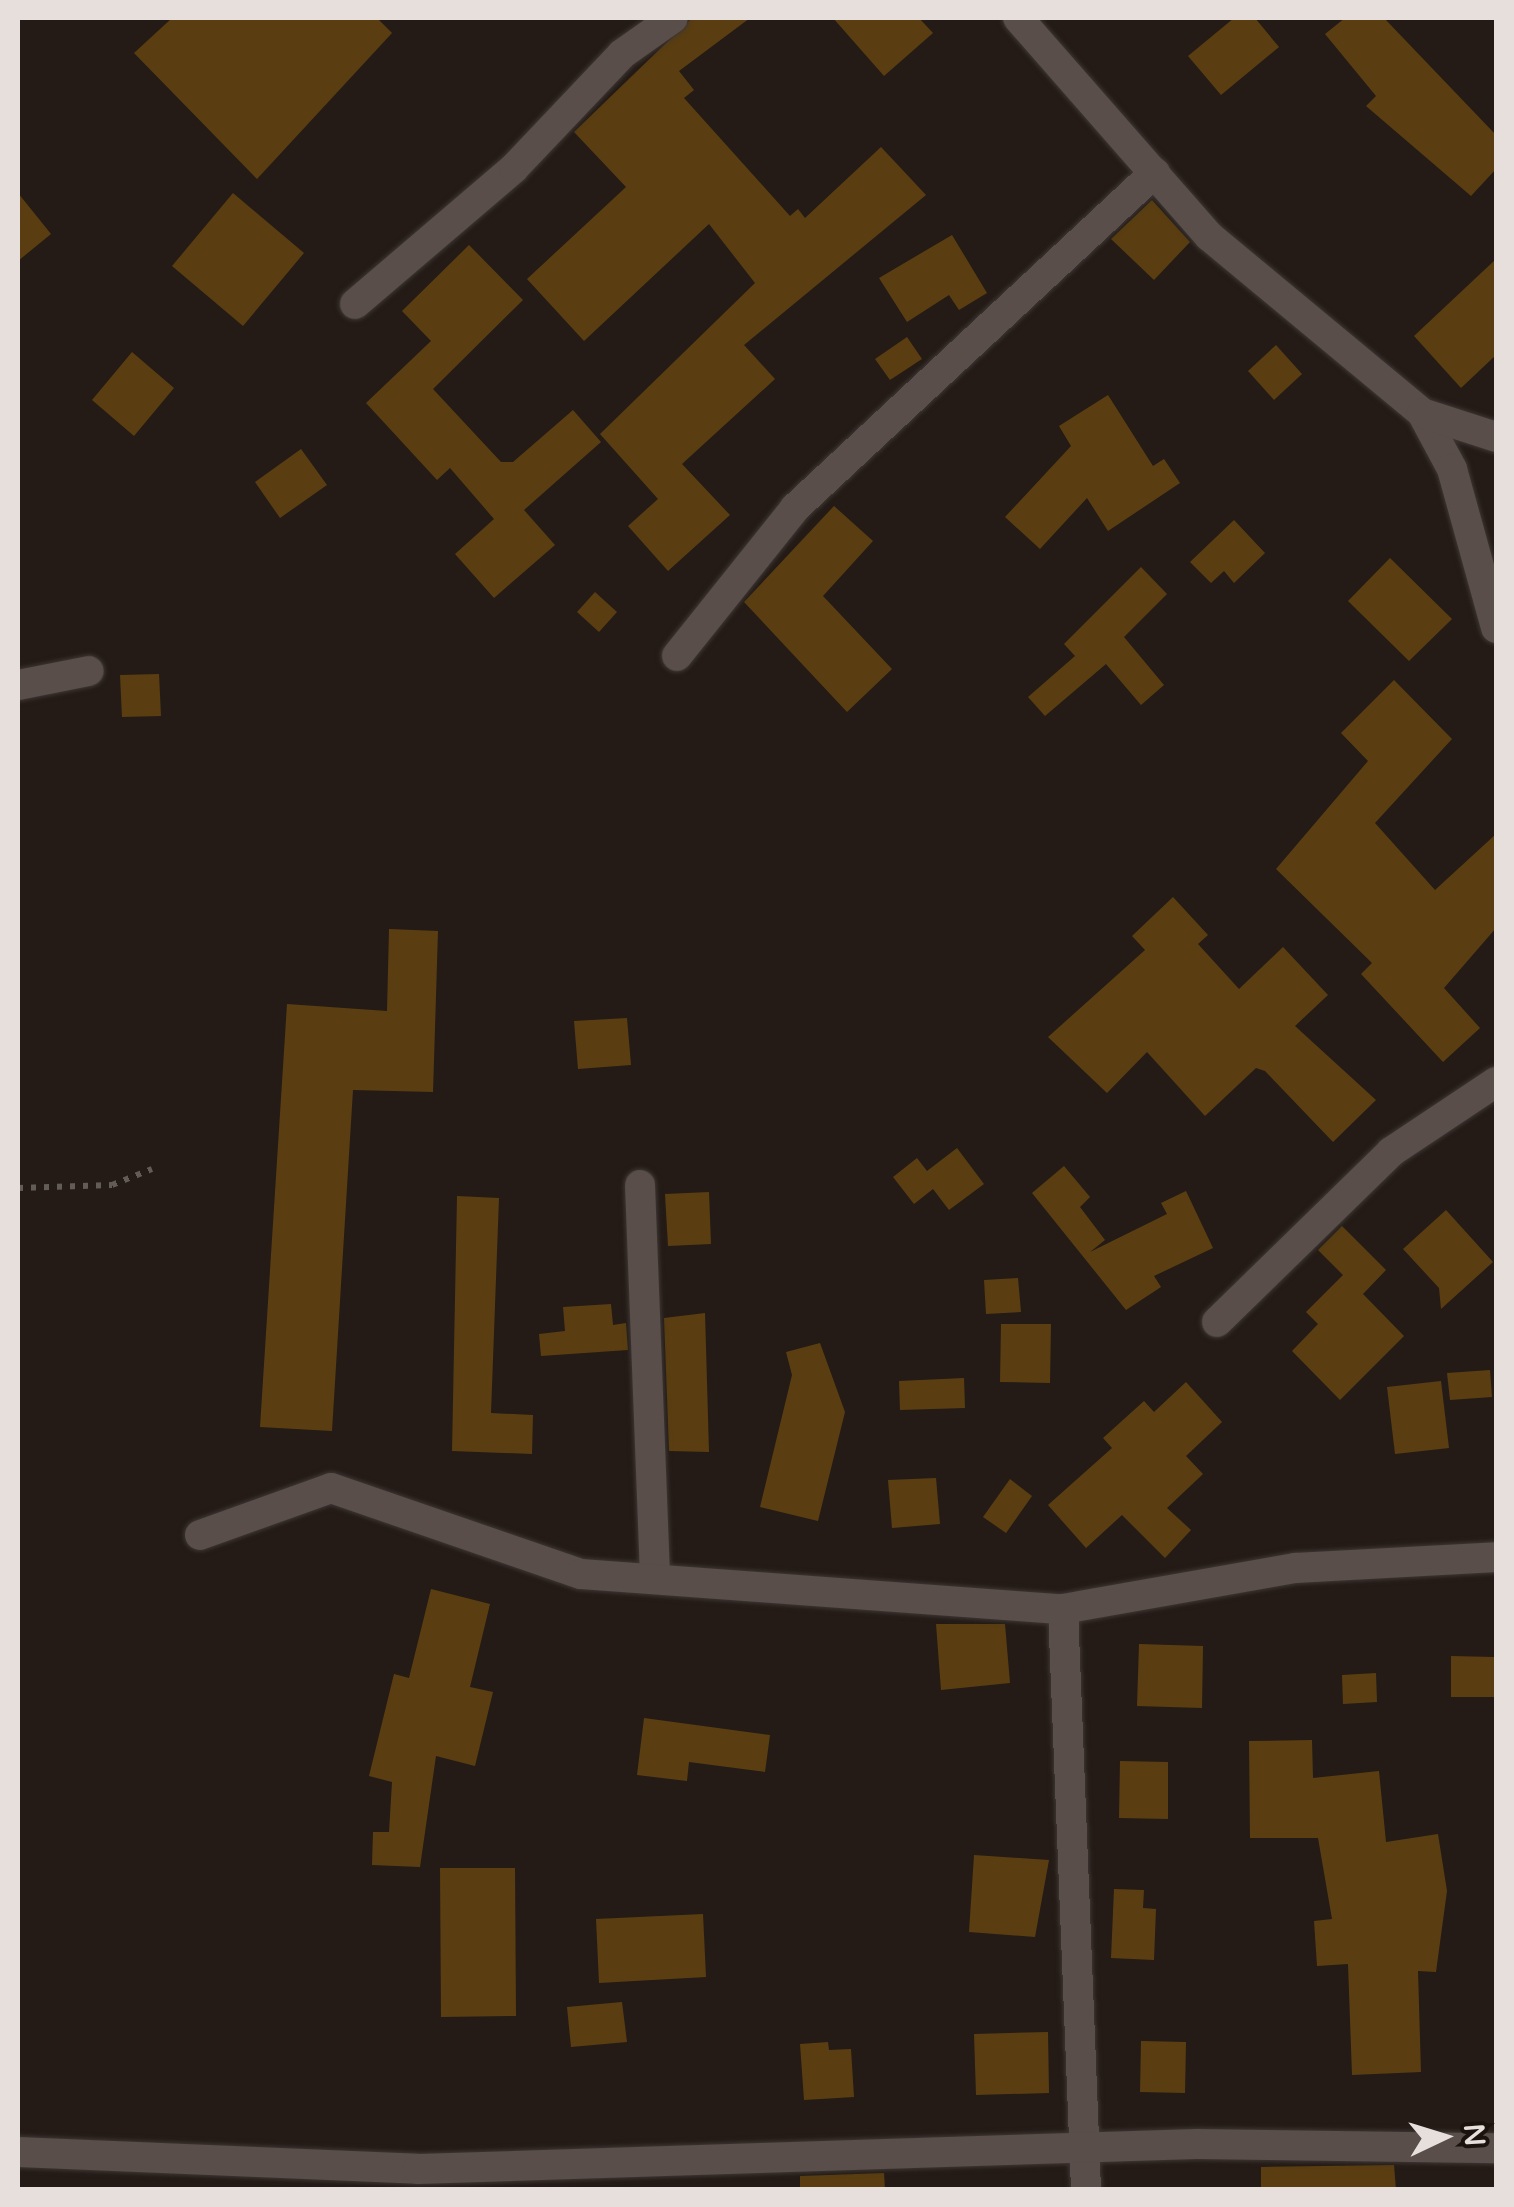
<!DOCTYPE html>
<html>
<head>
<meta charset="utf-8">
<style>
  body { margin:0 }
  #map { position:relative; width:1514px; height:2207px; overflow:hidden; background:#241b16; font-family:"Varela Round",sans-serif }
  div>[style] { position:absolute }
  .building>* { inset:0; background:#5a3e11 }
  .path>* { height:6px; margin-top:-3px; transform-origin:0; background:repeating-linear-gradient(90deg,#635b56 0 5px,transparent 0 13px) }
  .roads { filter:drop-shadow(0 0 2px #3d3633) drop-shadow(0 0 2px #3d3633) }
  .street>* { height:30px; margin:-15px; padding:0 15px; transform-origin:15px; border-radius:15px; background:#594e49 }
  span { translate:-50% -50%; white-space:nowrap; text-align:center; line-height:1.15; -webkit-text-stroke:8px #1b120d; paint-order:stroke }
  .frame { position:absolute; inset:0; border:20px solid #e6dfdc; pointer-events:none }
  .north { position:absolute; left:1394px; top:2087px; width:100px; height:100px; -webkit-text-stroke:8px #1b120d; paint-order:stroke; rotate:86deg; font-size:28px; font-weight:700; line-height:40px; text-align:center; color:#e6dfdc }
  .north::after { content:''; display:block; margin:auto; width:35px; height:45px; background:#e6dfdc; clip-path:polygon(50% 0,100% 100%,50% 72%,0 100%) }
</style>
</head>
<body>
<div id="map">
  <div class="building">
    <i style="clip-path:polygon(172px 18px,377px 18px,392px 33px,257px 179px,134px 53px)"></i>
    <i style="clip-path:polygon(692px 18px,750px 18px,679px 71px,694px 90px,684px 98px,790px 216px,798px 209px,805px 218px,881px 147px,926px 195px,744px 345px,775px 379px,682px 464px,730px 515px,668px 571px,628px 526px,658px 499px,600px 434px,755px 283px,709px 224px,584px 341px,527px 279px,626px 187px,574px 132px)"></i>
    <i style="clip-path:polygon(833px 18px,919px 18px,933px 33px,884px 76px)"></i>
    <i style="clip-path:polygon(1234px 18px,1255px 18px,1279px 47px,1221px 95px,1188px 56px)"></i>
    <i style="clip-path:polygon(1345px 18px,1384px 18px,1496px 135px,1496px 169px,1471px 196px,1366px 106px,1376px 96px,1325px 34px)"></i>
    <i style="clip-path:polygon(18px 193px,51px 234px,18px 261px)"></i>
    <i style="clip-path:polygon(233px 193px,304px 253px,243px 326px,172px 266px)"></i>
    <i style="clip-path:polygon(1152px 200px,1190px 242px,1154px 280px,1111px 239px)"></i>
    <i style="clip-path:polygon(952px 235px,987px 293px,959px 310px,949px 295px,907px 322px,879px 278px)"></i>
    <i style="clip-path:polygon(469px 245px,523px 300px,433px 389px,501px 462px,513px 462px,573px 410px,601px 442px,524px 510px,555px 545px,494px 598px,455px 554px,494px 519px,450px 468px,437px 480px,366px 403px,431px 341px,402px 311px)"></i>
    <i style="clip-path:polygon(1496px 259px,1496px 355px,1461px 388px,1414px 336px)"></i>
    <i style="clip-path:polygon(907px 337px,922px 359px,890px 380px,875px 359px)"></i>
    <i style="clip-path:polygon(1276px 345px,1302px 374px,1274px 400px,1248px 371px)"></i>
    <i style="clip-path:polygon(132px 352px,174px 388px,134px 436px,92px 400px)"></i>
    <i style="clip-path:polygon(1108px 395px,1153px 466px,1164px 459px,1180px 483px,1108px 531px,1087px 498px,1040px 549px,1005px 517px,1071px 446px,1059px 426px)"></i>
    <i style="clip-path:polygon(301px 449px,327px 485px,280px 518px,255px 482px)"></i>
    <i style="clip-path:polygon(834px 506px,873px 541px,823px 596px,892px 669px,847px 712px,744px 602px)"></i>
    <i style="clip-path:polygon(1234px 520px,1265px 553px,1234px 583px,1224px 571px,1211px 583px,1190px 562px)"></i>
    <i style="clip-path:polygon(1390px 558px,1452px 619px,1409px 661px,1348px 601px)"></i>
    <i style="clip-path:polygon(1141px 567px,1167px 594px,1124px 637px,1164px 685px,1141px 705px,1106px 664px,1045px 716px,1028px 697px,1075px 656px,1064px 644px)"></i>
    <i style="clip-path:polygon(595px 592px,617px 612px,599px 632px,577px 612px)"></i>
    <i style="clip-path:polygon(159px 674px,161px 716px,122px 717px,120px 675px)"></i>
    <i style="clip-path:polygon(1394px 680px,1452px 739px,1375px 823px,1435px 890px,1496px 834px,1496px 928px,1444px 988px,1480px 1028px,1443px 1062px,1361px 974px,1372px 963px,1276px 869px,1368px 761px,1341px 733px)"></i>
    <i style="clip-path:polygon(1173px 897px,1208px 935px,1198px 944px,1239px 989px,1283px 947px,1328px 995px,1295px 1026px,1376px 1100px,1333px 1142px,1265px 1071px,1256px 1068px,1205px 1116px,1147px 1052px,1107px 1093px,1048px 1037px,1145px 950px,1132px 936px)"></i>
    <i style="clip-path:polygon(389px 929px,438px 931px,433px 1092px,353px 1090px,332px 1431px,260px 1427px,287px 1004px,387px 1011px)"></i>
    <i style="clip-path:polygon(627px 1018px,631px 1065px,578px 1069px,574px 1021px)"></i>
    <i style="clip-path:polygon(957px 1148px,984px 1184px,949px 1210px,933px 1189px,914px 1204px,893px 1177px,917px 1158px,927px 1171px)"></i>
    <i style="clip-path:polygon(1064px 1166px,1090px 1197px,1080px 1207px,1105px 1240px,1090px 1252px,1167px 1214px,1161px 1203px,1186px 1191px,1213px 1248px,1154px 1276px,1161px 1287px,1126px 1310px,1032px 1193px)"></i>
    <i style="clip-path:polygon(709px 1192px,711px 1244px,668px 1246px,665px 1194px)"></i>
    <i style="clip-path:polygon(457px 1196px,499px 1198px,491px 1413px,533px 1415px,532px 1454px,452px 1451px)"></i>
    <i style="clip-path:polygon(1446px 1210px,1493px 1262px,1441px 1309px,1439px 1288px,1403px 1249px)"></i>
    <i style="clip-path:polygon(1342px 1226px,1386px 1270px,1363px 1294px,1404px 1336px,1340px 1400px,1292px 1351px,1318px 1324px,1306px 1312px,1343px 1275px,1318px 1250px)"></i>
    <i style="clip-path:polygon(1018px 1278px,1021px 1312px,986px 1314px,984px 1280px)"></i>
    <i style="clip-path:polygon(611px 1304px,613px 1325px,626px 1323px,628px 1350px,541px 1356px,539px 1334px,565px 1331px,563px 1307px)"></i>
    <i style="clip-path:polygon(705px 1313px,709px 1452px,669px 1451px,664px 1318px)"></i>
    <i style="clip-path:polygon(1001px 1324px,1051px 1324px,1050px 1383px,1000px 1382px)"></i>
    <i style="clip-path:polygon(820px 1343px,845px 1412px,818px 1521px,760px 1507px,792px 1375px,786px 1352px)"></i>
    <i style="clip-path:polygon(1490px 1370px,1492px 1397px,1450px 1400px,1447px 1373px)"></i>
    <i style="clip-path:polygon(964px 1378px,965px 1408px,900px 1410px,899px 1381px)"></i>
    <i style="clip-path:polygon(1441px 1381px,1449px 1448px,1395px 1454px,1387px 1387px)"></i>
    <i style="clip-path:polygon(1186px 1382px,1222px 1422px,1186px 1456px,1203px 1474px,1167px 1508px,1191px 1530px,1165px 1558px,1122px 1515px,1086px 1548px,1048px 1505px,1112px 1448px,1103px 1438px,1144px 1401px,1154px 1412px)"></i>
    <i style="clip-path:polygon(936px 1478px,940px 1524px,892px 1528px,888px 1480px)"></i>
    <i style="clip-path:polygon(1010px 1479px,1032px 1496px,1006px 1533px,983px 1517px)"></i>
    <i style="clip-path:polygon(431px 1589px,490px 1604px,470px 1687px,493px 1692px,475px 1766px,436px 1756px,420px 1867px,372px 1865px,373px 1832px,389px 1832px,392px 1782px,369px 1776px,394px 1674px,409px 1678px)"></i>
    <i style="clip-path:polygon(936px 1624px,1005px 1624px,1010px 1683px,941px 1690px)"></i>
    <i style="clip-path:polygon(1139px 1644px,1203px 1646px,1202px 1708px,1137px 1706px)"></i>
    <i style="clip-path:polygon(1451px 1656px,1494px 1657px,1494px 1697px,1451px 1697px)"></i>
    <i style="clip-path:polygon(1376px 1673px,1377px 1702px,1343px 1704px,1342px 1675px)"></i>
    <i style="clip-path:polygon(644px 1718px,770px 1735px,765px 1772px,689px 1762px,687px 1781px,637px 1775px)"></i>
    <i style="clip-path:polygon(1312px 1740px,1313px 1778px,1379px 1771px,1386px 1842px,1438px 1834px,1447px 1891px,1436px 1972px,1418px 1971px,1421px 2072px,1352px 2075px,1348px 1964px,1317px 1966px,1314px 1921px,1332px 1919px,1318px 1838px,1250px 1838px,1249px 1741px)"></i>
    <i style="clip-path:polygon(1120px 1761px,1168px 1762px,1168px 1819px,1119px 1818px)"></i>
    <i style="clip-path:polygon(974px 1855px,1049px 1860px,1035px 1937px,969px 1932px)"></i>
    <i style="clip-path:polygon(440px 1868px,515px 1868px,516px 2016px,441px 2017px)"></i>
    <i style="clip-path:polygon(1114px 1889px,1144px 1890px,1143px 1908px,1156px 1909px,1154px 1960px,1111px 1958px)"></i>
    <i style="clip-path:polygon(703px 1914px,706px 1977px,599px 1983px,596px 1919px)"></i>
    <i style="clip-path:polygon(622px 2002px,627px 2042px,571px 2047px,567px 2007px)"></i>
    <i style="clip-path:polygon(1048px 2032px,1049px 2093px,976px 2095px,974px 2034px)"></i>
    <i style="clip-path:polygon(1141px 2041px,1186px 2042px,1185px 2093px,1140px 2092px)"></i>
    <i style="clip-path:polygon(828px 2042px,829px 2050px,851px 2049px,854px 2097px,804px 2100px,800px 2044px)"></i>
    <i style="clip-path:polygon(1394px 2165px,1396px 2190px,1261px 2190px,1261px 2167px)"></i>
    <i style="clip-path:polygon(884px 2173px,885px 2190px,800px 2190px,800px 2176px)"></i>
  </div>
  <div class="path">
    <i style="left:18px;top:1188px;width:94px;rotate:-1.8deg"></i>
    <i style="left:112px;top:1185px;width:43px;rotate:-21.8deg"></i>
  </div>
  <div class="roads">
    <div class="street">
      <i style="left:1018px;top:18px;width:290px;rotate:48.8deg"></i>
      <i style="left:1209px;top:236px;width:277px;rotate:39.7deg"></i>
      <i style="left:1422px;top:413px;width:64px;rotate:61.8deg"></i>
      <i style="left:1452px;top:469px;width:165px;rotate:74.5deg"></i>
      <i style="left:355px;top:304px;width:209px;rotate:-40.5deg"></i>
      <i style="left:514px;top:168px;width:157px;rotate:-46.5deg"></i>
      <i style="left:622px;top:54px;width:62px;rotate:-35.2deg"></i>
      <i style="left:1422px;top:413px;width:78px;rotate:18deg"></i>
      <i style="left:677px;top:656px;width:189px;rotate:-51.4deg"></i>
      <i style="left:795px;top:508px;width:492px;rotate:-43deg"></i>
      <i style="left:18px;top:685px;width:72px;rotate:-11.2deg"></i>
      <i style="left:640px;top:1185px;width:394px;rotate:87.8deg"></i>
      <i style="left:1217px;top:1322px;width:243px;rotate:-44.3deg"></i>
      <i style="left:1391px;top:1152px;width:126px;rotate:-33.7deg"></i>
      <i style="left:200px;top:1535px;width:139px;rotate:-19.7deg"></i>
      <i style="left:331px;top:1488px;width:264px;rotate:19deg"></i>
      <i style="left:581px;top:1574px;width:483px;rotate:4.2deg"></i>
      <i style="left:1063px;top:1609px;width:237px;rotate:-10deg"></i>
      <i style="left:1296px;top:1568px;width:200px;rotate:-3.1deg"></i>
      <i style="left:1063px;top:1609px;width:581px;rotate:87.73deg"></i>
      <i style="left:18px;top:2152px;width:400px;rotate:2.4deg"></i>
      <i style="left:418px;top:2169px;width:779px;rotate:-1.84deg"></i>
      <i style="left:1197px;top:2144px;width:299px;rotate:0.8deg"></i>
    </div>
  </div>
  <div class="frame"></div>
  <div class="north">N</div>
</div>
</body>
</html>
